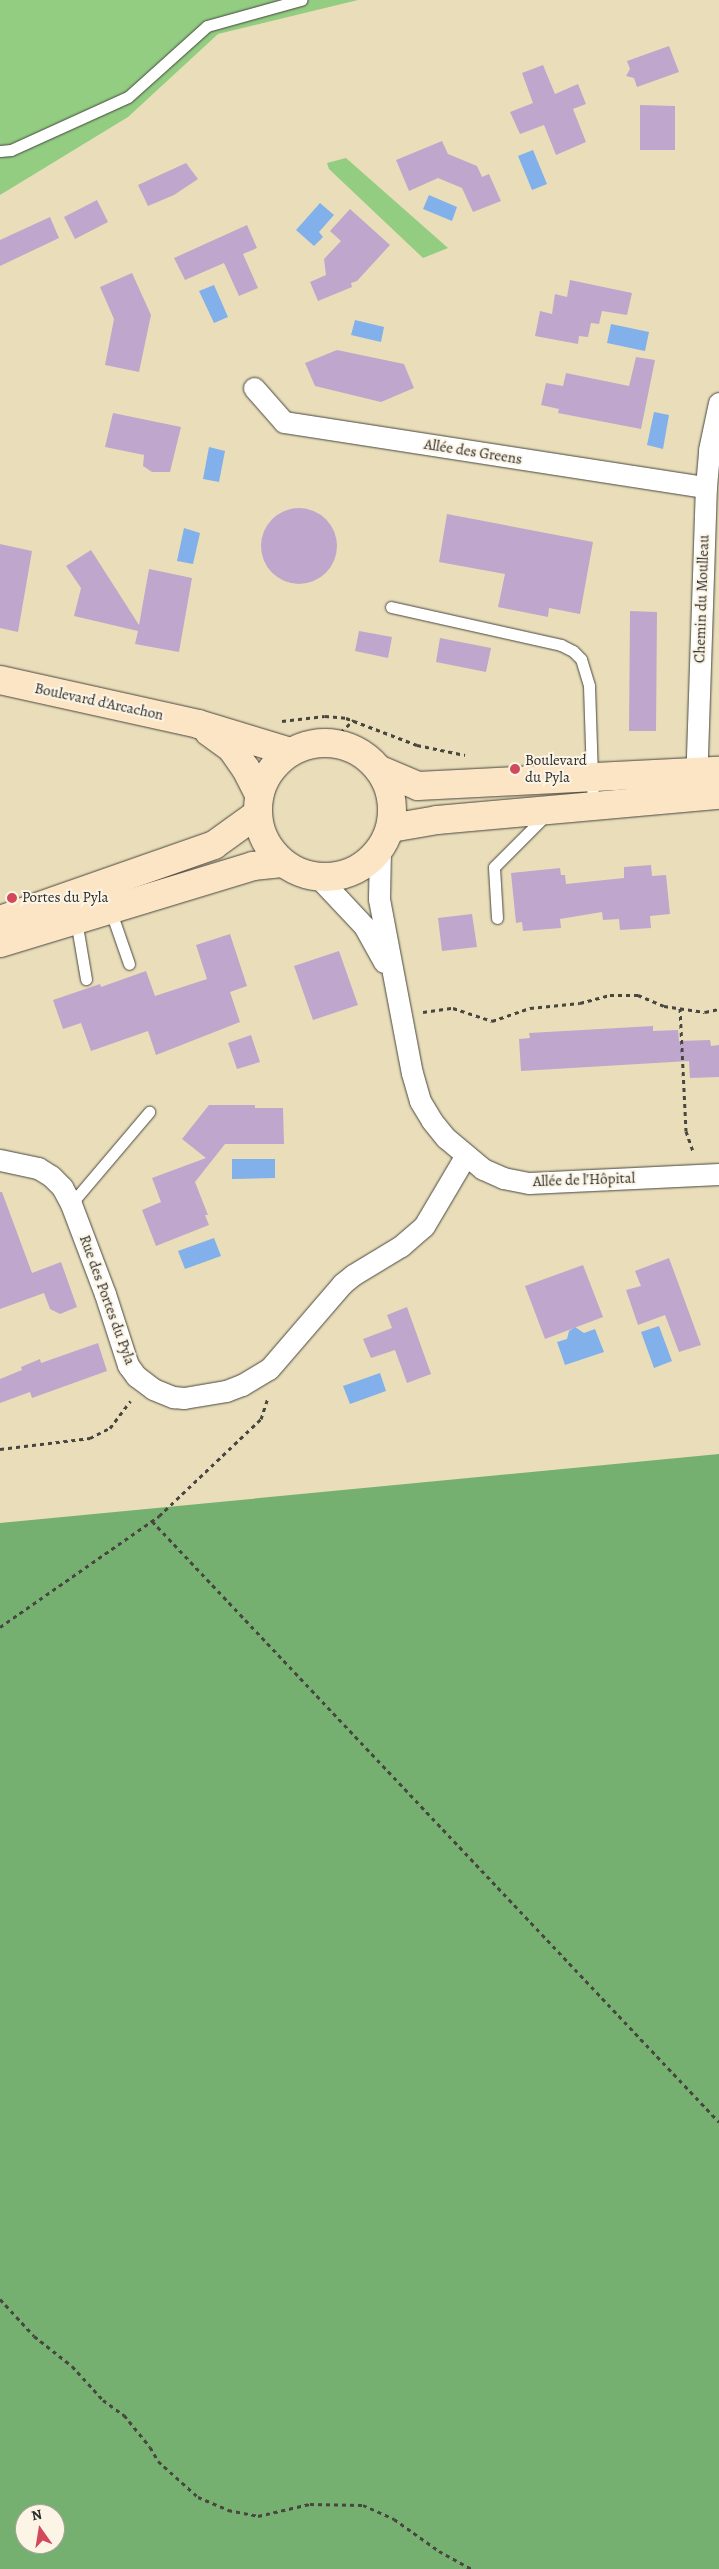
<!DOCTYPE html>
<html>
<head>
<meta charset="utf-8">
<style>
  body { margin:0 }
  #map { position:relative; width:719px; height:2569px; overflow:hidden; background:#e9deb9; font-family:Alegreya,serif }
  div>[style] { position:absolute }
  .green>* { inset:0; background:#92cd82 }
  .forest>* { inset:0; background:#75b070 }
  .water>* { inset:0; background:#81b0eb }
  .building>* { inset:0; background:#bfa6cd }
  .round { border-radius:50% }
  .path>* { height:3px; margin-top:-1.5px; transform-origin:0; background:repeating-linear-gradient(90deg,#484640 0 4px,transparent 0 8px) }
  .roads { filter:drop-shadow(0 0 1px #484640) drop-shadow(0 0 1px #484640) }
  .lane>* { height:11px; margin:-5.5px; padding:0 5.5px; transform-origin:5.5px; border-radius:5.5px; background:#fff }
  .street>* { height:21px; margin:-10.5px; padding:0 10.5px; transform-origin:10.5px; border-radius:10.5px; background:#fff }
  .secondary>* { height:28px; margin:-14px; padding:0 14px; transform-origin:14px; border-radius:14px; background:#fce5c4 }
  .secondary>.ring { margin:-14px; padding:0; box-sizing:content-box; background:none; border:28px solid #fce5c4; border-radius:50% }
  .dots>* { width:14px; height:14px; translate:-50% -50%; box-sizing:border-box; border:2px solid #fcf5e5; border-radius:50% }
  span { translate:-50% -50%; white-space:nowrap; text-align:center; line-height:1.15; -webkit-text-stroke:4px #fcf5e5; paint-order:stroke }
  .street-label { font-size:15px; color:#2b2b2b }
  .poi-label { font-size:15px; color:#2b2b2b }
  .left { translate:0 -50%; text-align:left }
  .north { position:absolute; left:15px; top:2504px; width:50px; height:50px; box-sizing:border-box; background:#fcf5e5; border:1px solid #a8a49b; border-radius:50%; rotate:347deg; font-size:14px; font-weight:700; line-height:20px; text-align:center; color:#2b2b2b }
  .north::after { content:''; display:block; margin:auto; width:18px; height:22px; background:#d1495b; clip-path:polygon(50% 0,100% 100%,50% 72%,0 100%) }
</style>
</head>
<body>
<div id="map">
  <div class="green">
    <i style="clip-path:polygon(0 0,358px 0,218px 34px,128px 117px,0 195px)"></i>
    <i style="clip-path:polygon(346px 158px,448px 248px,423px 258px,329px 169px,327px 163px)"></i>
  </div>
  <div class="forest">
    <i style="clip-path:polygon(evenodd,719px 1454px,719px 2569px,0 2569px,0 1523px,719px 1454px,25px 2514px,55px 2514px,55px 2544px,25px 2544px,25px 2514px)"></i>
  </div>
  <div class="water">
    <i style="clip-path:polygon(533px 150px,547px 184px,532px 190px,518px 156px)"></i>
    <i style="clip-path:polygon(429px 195px,457px 207px,452px 221px,423px 209px)"></i>
    <i style="clip-path:polygon(320px 203px,334px 215px,319px 232px,323px 237px,314px 246px,296px 230px)"></i>
    <i style="clip-path:polygon(214px 285px,228px 317px,214px 323px,199px 291px)"></i>
    <i style="clip-path:polygon(355px 320px,384px 327px,381px 342px,351px 335px)"></i>
    <i style="clip-path:polygon(611px 324px,649px 332px,645px 351px,607px 343px)"></i>
    <i style="clip-path:polygon(654px 412px,669px 415px,663px 449px,647px 445px)"></i>
    <i style="clip-path:polygon(209px 447px,225px 451px,219px 482px,203px 479px)"></i>
    <i style="clip-path:polygon(184px 528px,200px 533px,193px 564px,177px 561px)"></i>
    <i style="clip-path:polygon(232px 1159px,275px 1159px,275px 1178px,232px 1179px)"></i>
    <i style="clip-path:polygon(214px 1238px,221px 1256px,185px 1269px,178px 1251px)"></i>
    <i style="clip-path:polygon(659px 1326px,672px 1361px,654px 1368px,641px 1332px)"></i>
    <i style="clip-path:polygon(575px 1327px,584px 1333px,595px 1329px,604px 1352px,565px 1365px,557px 1342px,567px 1339px,569px 1331px)"></i>
    <i style="clip-path:polygon(380px 1373px,386px 1391px,350px 1404px,343px 1386px)"></i>
  </div>
  <div class="building">
    <i style="clip-path:polygon(669px 46px,679px 72px,637px 87px,634px 78px,626px 76px,630px 69px,627px 61px)"></i>
    <i style="clip-path:polygon(543px 65px,555px 94px,578px 84px,586px 104px,573px 109px,586px 142px,556px 155px,544px 125px,520px 134px,510px 112px,533px 103px,522px 73px)"></i>
    <i style="clip-path:polygon(640px 105px,675px 106px,675px 150px,640px 150px)"></i>
    <i style="clip-path:polygon(442px 141px,448px 154px,477px 166px,482px 177px,489px 174px,501px 201px,473px 212px,462px 188px,438px 178px,409px 191px,396px 160px)"></i>
    <i style="clip-path:polygon(186px 163px,198px 179px,174px 195px,148px 206px,138px 185px)"></i>
    <i style="clip-path:polygon(97px 200px,108px 222px,75px 239px,64px 217px)"></i>
    <i style="clip-path:polygon(350px 209px,390px 245px,357px 281px,351px 283px,352px 287px,318px 301px,310px 282px,326px 275px,324px 259px,341px 241px,330px 231px)"></i>
    <i style="clip-path:polygon(50px 217px,59px 238px,0 266px,0 240px)"></i>
    <i style="clip-path:polygon(247px 225px,257px 248px,243px 254px,258px 288px,239px 296px,224px 263px,185px 280px,174px 258px)"></i>
    <i style="clip-path:polygon(132px 273px,151px 315px,139px 372px,105px 365px,114px 319px,100px 287px)"></i>
    <i style="clip-path:polygon(570px 280px,632px 293px,627px 315px,602px 311px,599px 324px,591px 323px,588px 337px,579px 336px,578px 344px,535px 336px,540px 311px,552px 314px,555px 294px,567px 297px)"></i>
    <i style="clip-path:polygon(337px 350px,404px 364px,414px 388px,381px 402px,315px 386px,305px 363px)"></i>
    <i style="clip-path:polygon(636px 357px,655px 360px,641px 429px,558px 413px,559px 409px,541px 405px,546px 383px,563px 386px,566px 373px,629px 386px)"></i>
    <i style="clip-path:polygon(113px 413px,181px 427px,170px 472px,152px 472px,143px 466px,144px 455px,105px 447px)"></i>
    <i class="round" style="left:261px;top:508px;width:76px;height:76px"></i>
    <i style="clip-path:polygon(447px 514px,593px 542px,580px 614px,549px 608px,548px 617px,498px 607px,505px 574px,439px 562px)"></i>
    <i style="clip-path:polygon(0 544px,32px 551px,18px 632px,0 628px)"></i>
    <i style="clip-path:polygon(91px 550px,139px 625px,149px 569px,192px 578px,179px 652px,135px 644px,138px 631px,74px 616px,81px 588px,66px 566px)"></i>
    <i style="clip-path:polygon(630px 611px,657px 612px,656px 731px,629px 731px)"></i>
    <i style="clip-path:polygon(359px 631px,392px 637px,388px 658px,355px 651px)"></i>
    <i style="clip-path:polygon(440px 638px,491px 648px,486px 672px,436px 662px)"></i>
    <i style="clip-path:polygon(651px 865px,652px 876px,666px 875px,670px 914px,650px 916px,651px 928px,620px 930px,619px 919px,603px 920px,602px 912px,560px 919px,561px 928px,523px 931px,522px 922px,516px 923px,511px 873px,560px 868px,561px 875px,565px 875px,566px 884px,624px 878px,624px 867px)"></i>
    <i style="clip-path:polygon(472px 914px,477px 947px,442px 951px,438px 918px)"></i>
    <i style="clip-path:polygon(230px 934px,247px 986px,230px 992px,240px 1022px,156px 1055px,148px 1031px,91px 1051px,81px 1023px,63px 1029px,53px 1000px,100px 984px,101px 987px,146px 971px,155px 996px,207px 979px,196px 945px)"></i>
    <i style="clip-path:polygon(339px 951px,358px 1005px,313px 1020px,294px 966px)"></i>
    <i style="clip-path:polygon(653px 1026px,653px 1031px,678px 1030px,679px 1041px,710px 1040px,711px 1046px,719px 1045px,719px 1077px,690px 1078px,689px 1061px,521px 1071px,519px 1039px,530px 1038px,529px 1033px)"></i>
    <i style="clip-path:polygon(251px 1035px,260px 1062px,237px 1069px,228px 1043px)"></i>
    <i style="clip-path:polygon(209px 1105px,255px 1105px,255px 1108px,283px 1108px,284px 1144px,225px 1144px,195px 1182px,208px 1215px,205px 1215px,209px 1225px,156px 1246px,142px 1210px,161px 1202px,152px 1178px,206px 1158px,182px 1139px)"></i>
    <i style="clip-path:polygon(0 1192px,2px 1192px,32px 1273px,61px 1262px,77px 1307px,60px 1314px,50px 1309px,44px 1293px,0 1309px)"></i>
    <i style="clip-path:polygon(669px 1258px,701px 1345px,679px 1352px,665px 1315px,638px 1325px,626px 1290px,641px 1286px,635px 1271px)"></i>
    <i style="clip-path:polygon(583px 1265px,603px 1317px,545px 1339px,525px 1286px)"></i>
    <i style="clip-path:polygon(407px 1307px,431px 1374px,407px 1383px,395px 1350px,371px 1358px,363px 1339px,392px 1328px,387px 1315px)"></i>
    <i style="clip-path:polygon(98px 1343px,107px 1371px,32px 1398px,30px 1392px,0 1403px,0 1379px,22px 1370px,21px 1367px,40px 1359px,41px 1363px)"></i>
  </div>
  <div class="path">
    <i style="left:282px;top:721px;width:43px;rotate:-6.6deg"></i>
    <i style="left:325px;top:716px;width:21px;rotate:5deg"></i>
    <i style="left:346px;top:718px;width:76px;rotate:20.8deg"></i>
    <i style="left:417px;top:745px;width:49px;rotate:11.8deg"></i>
    <i style="left:329px;top:743px;width:34px;rotate:-43deg"></i>
    <i style="left:680px;top:1008px;width:123px;rotate:87.2deg"></i>
    <i style="left:686px;top:1131px;width:21px;rotate:71deg"></i>
    <i style="left:423px;top:1012px;width:30px;rotate:-8deg"></i>
    <i style="left:453px;top:1008px;width:41px;rotate:18.4deg"></i>
    <i style="left:492px;top:1021px;width:40px;rotate:-18.9deg"></i>
    <i style="left:530px;top:1008px;width:50px;rotate:-5.7deg"></i>
    <i style="left:580px;top:1003px;width:31px;rotate:-15deg"></i>
    <i style="left:610px;top:995px;width:28px"></i>
    <i style="left:638px;top:995px;width:28px;rotate:23deg"></i>
    <i style="left:664px;top:1006px;width:41px;rotate:8.3deg"></i>
    <i style="left:705px;top:1012px;width:14px;rotate:-12deg"></i>
    <i style="left:0;top:1449px;width:91px;rotate:-7deg"></i>
    <i style="left:90px;top:1438px;width:22px;rotate:-27deg"></i>
    <i style="left:110px;top:1428px;width:34px;rotate:-53deg"></i>
    <i style="left:152px;top:1521px;width:826px;rotate:46.67deg"></i>
    <i style="left:0;top:1627px;width:194px;rotate:-34.9deg"></i>
    <i style="left:159px;top:1516px;width:141px;rotate:-43.6deg"></i>
    <i style="left:261px;top:1419px;width:23px;rotate:-72deg"></i>
    <i style="left:0;top:2299px;width:50px;rotate:47.4deg"></i>
    <i style="left:34px;top:2336px;width:48px;rotate:38.3deg"></i>
    <i style="left:72px;top:2366px;width:46px;rotate:47.6deg"></i>
    <i style="left:103px;top:2400px;width:26px;rotate:36deg"></i>
    <i style="left:124px;top:2415px;width:41px;rotate:50.9deg"></i>
    <i style="left:150px;top:2447px;width:16px;rotate:60deg"></i>
    <i style="left:158px;top:2461px;width:54px;rotate:42deg"></i>
    <i style="left:198px;top:2497px;width:33px;rotate:23deg"></i>
    <i style="left:228px;top:2510px;width:31px;rotate:11deg"></i>
    <i style="left:258px;top:2516px;width:53px;rotate:-13deg"></i>
    <i style="left:310px;top:2504px;width:53px;rotate:1.1deg"></i>
    <i style="left:363px;top:2505px;width:34px;rotate:24deg"></i>
    <i style="left:394px;top:2519px;width:55px;rotate:35.4deg"></i>
    <i style="left:439px;top:2551px;width:38px;rotate:29deg"></i>
  </div>
  <div class="roads">
    <div class="lane">
      <i style="left:0;top:151px;width:11px;rotate:-5deg"></i>
      <i style="left:11px;top:150px;width:128px;rotate:-24.4deg"></i>
      <i style="left:128px;top:97px;width:106px;rotate:-41.9deg"></i>
      <i style="left:207px;top:26px;width:98px;rotate:-15.5deg"></i>
      <i style="left:391px;top:607px;width:174px;rotate:12.6deg"></i>
      <i style="left:561px;top:645px;width:13px;rotate:27deg"></i>
      <i style="left:573px;top:651px;width:11px;rotate:45deg"></i>
      <i style="left:581px;top:659px;width:28px;rotate:73deg"></i>
      <i style="left:589px;top:686px;width:120px;rotate:88.1deg"></i>
      <i style="left:110px;top:909px;width:58px;rotate:70.9deg"></i>
      <i style="left:497px;top:918px;width:51px;rotate:-93.4deg"></i>
      <i style="left:494px;top:867px;width:75px;rotate:-45deg"></i>
      <i style="left:76px;top:920px;width:60px;rotate:80.4deg"></i>
      <i style="left:71px;top:1204px;width:121px;rotate:-49.7deg"></i>
    </div>
    <div class="street">
      <i style="left:254px;top:388px;width:45px;rotate:48.6deg"></i>
      <i style="left:284px;top:422px;width:427px;rotate:8.8deg"></i>
      <i style="left:696px;top:786px;width:299px;rotate:-88.1deg"></i>
      <i style="left:706px;top:487px;width:37px;rotate:-85deg"></i>
      <i style="left:709px;top:450px;width:48px;rotate:-78deg"></i>
      <i style="left:380px;top:850px;width:49px;rotate:91.2deg"></i>
      <i style="left:379px;top:899px;width:177px;rotate:79.3deg"></i>
      <i style="left:412px;top:1073px;width:29px;rotate:74deg"></i>
      <i style="left:420px;top:1101px;width:23px;rotate:59deg"></i>
      <i style="left:432px;top:1121px;width:22px;rotate:51deg"></i>
      <i style="left:446px;top:1138px;width:48px;rotate:40deg"></i>
      <i style="left:483px;top:1169px;width:22px;rotate:24deg"></i>
      <i style="left:503px;top:1178px;width:26px;rotate:11deg"></i>
      <i style="left:529px;top:1183px;width:190px;rotate:-2.7deg"></i>
      <i style="left:319px;top:878px;width:66px;rotate:46.8deg"></i>
      <i style="left:364px;top:926px;width:41px;rotate:60.9deg"></i>
      <i style="left:0;top:1160px;width:39px;rotate:12deg"></i>
      <i style="left:38px;top:1168px;width:15px;rotate:32deg"></i>
      <i style="left:51px;top:1176px;width:16px;rotate:45deg"></i>
      <i style="left:62px;top:1187px;width:19px;rotate:62deg"></i>
      <i style="left:71px;top:1204px;width:96px;rotate:69.3deg"></i>
      <i style="left:105px;top:1294px;width:75px;rotate:72.1deg"></i>
      <i style="left:128px;top:1365px;width:14px;rotate:54deg"></i>
      <i style="left:136px;top:1376px;width:21px;rotate:37deg"></i>
      <i style="left:153px;top:1389px;width:22px;rotate:22deg"></i>
      <i style="left:173px;top:1397px;width:11px;rotate:5deg"></i>
      <i style="left:184px;top:1398px;width:43px;rotate:-9.5deg"></i>
      <i style="left:226px;top:1391px;width:17px;rotate:-21deg"></i>
      <i style="left:242px;top:1385px;width:31px;rotate:-31deg"></i>
      <i style="left:269px;top:1369px;width:112px;rotate:-49.3deg"></i>
      <i style="left:342px;top:1284px;width:14px;rotate:-39deg"></i>
      <i style="left:353px;top:1275px;width:56px;rotate:-31.1deg"></i>
      <i style="left:401px;top:1246px;width:30px;rotate:-41deg"></i>
      <i style="left:424px;top:1226px;width:82px;rotate:-59.4deg"></i>
    </div>
    <div class="secondary">
      <i style="left:0;top:680px;width:203px;rotate:12.5deg"></i>
      <i style="left:198px;top:724px;width:97px;rotate:16.8deg"></i>
      <i style="left:209px;top:732px;width:29px;rotate:36deg"></i>
      <i style="left:232px;top:749px;width:24px;rotate:55deg"></i>
      <i style="left:246px;top:769px;width:28px;rotate:63deg"></i>
      <i class="ring" style="left:258px;top:743px;width:106px;height:106px"></i>
      <i style="left:380px;top:770px;width:41px;rotate:22.8deg"></i>
      <i style="left:418px;top:786px;width:301px;rotate:-2.9deg"></i>
      <i style="left:391px;top:828px;width:47px;rotate:-9.9deg"></i>
      <i style="left:437px;top:820px;width:283px;rotate:-5.1deg"></i>
      <i style="left:0;top:920px;width:227px;rotate:-19.3deg"></i>
      <i style="left:214px;top:845px;width:53px;rotate:-35.8deg"></i>
      <i style="left:0;top:943px;width:264px;rotate:-16.9deg"></i>
      <i style="left:253px;top:866px;width:29px;rotate:-6deg"></i>
    </div>
  </div>
  <div class="dots">
    <i style="left:515px;top:769px;background:#d1495b"></i>
    <i style="left:12px;top:898px;background:#d1495b"></i>
  </div>
  <div class="street-label">
    <span style="left:473px;top:452px;rotate:9deg">Allée des Greens</span>
    <span style="left:702px;top:599px;rotate:-88deg">Chemin du Moulleau</span>
    <span style="left:99px;top:702px;rotate:12deg">Boulevard d'Arcachon</span>
    <span style="left:584px;top:1180px;rotate:-2deg">Allée de l’Hôpital</span>
    <span style="left:107px;top:1300px;rotate:70deg">Rue des Portes du Pyla</span>
  </div>
  <div class="poi-label">
    <span class="left" style="left:525px;top:769px">Boulevard<br>du Pyla</span>
    <span class="left" style="left:22px;top:898px">Portes du Pyla</span>
  </div>
  <div class="north">N</div>
</div>
</body>
</html>
